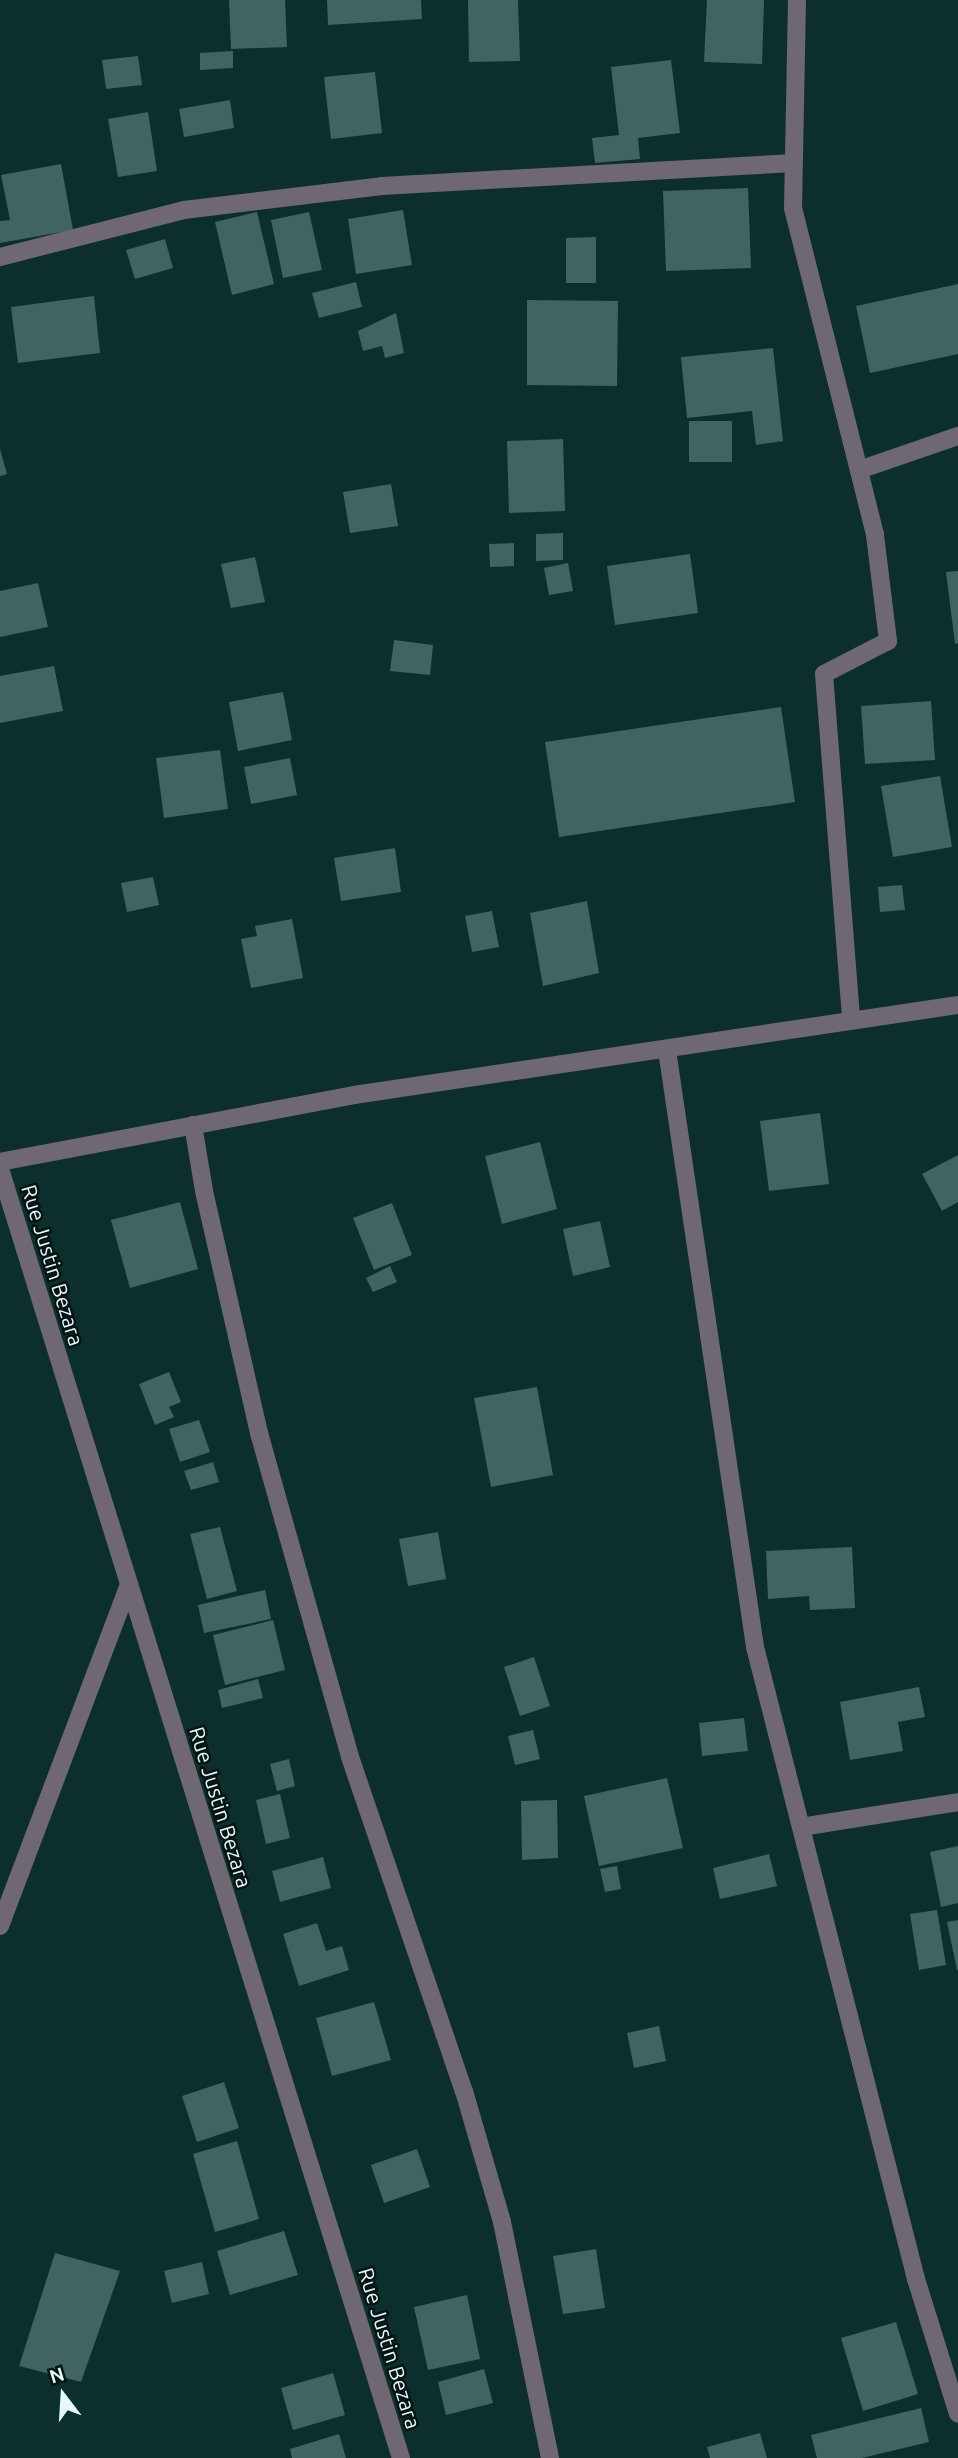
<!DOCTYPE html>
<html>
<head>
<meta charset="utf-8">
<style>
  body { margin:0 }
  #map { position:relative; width:958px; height:2458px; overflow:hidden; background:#0c2f2d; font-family:Ubuntu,sans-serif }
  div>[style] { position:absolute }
  .building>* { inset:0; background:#416361 }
  .minor>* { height:18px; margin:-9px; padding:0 9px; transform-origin:9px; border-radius:9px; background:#6f6872 }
  .tertiary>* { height:18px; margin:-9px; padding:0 9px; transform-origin:9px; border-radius:9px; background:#6f6872 }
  span { translate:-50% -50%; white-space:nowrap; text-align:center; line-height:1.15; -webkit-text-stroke:5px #061413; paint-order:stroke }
  .street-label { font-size:21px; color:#e6f8f7 }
  .north { position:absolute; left:28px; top:2360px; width:70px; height:70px; -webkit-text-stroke:5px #061413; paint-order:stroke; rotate:343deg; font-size:19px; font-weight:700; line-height:28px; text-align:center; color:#e6f8f7 }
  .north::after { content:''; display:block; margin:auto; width:24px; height:32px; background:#e6f8f7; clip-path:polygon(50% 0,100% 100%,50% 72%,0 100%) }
</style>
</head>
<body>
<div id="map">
  <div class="building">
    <i style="clip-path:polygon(229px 0,285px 0,287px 47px,231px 49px)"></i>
    <i style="clip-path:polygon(327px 0,421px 0,422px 19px,328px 25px)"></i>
    <i style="clip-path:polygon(468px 0,518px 0,520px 61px,469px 62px)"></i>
    <i style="clip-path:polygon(707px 0,764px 0,762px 64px,704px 62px)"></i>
    <i style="clip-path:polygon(233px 51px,233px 68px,200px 70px,200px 53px)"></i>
    <i style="clip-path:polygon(138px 56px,142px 85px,106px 89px,102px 60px)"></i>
    <i style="clip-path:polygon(671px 60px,680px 133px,638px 138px,640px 159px,595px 163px,592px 138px,619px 135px,611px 67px)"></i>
    <i style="clip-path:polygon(375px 72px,382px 133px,331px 139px,324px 77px)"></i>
    <i style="clip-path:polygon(230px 100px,234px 128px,184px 137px,179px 109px)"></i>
    <i style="clip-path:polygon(148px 112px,157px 171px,118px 177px,108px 119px)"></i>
    <i style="clip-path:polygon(61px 164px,73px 230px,0 243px,0 221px,10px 220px,1px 175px)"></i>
    <i style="clip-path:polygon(748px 188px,751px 268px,666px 271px,663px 191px)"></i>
    <i style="clip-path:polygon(403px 210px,412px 265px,356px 274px,348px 219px)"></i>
    <i style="clip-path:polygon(257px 212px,274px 284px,232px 295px,215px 222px)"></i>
    <i style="clip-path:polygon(309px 212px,322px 270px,283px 278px,271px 220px)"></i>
    <i style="clip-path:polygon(596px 237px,596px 283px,566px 283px,566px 238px)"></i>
    <i style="clip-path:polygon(165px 239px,173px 268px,135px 279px,126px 250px)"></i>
    <i style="clip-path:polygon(356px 282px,362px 307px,319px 318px,312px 293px)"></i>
    <i style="clip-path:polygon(958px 284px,958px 354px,870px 373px,856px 306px)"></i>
    <i style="clip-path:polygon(94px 296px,100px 353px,18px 363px,11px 307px)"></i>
    <i style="clip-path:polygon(527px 300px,618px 301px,617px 386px,527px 385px)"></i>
    <i style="clip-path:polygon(396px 313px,404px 353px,385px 358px,382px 346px,363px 351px,358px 331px)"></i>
    <i style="clip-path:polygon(773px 348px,783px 441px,756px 445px,752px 411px,687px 418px,681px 357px)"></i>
    <i style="clip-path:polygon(689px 421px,732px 421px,732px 462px,689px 462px)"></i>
    <i style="clip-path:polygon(563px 439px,565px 511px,509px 513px,507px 441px)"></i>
    <i style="clip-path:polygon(0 449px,7px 474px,0 476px)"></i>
    <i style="clip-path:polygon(391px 484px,398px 526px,350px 533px,343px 492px)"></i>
    <i style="clip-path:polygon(563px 533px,563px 560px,536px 561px,536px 534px)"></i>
    <i style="clip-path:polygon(514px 543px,514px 566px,490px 567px,489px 544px)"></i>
    <i style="clip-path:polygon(690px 554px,698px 613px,615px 625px,607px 566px)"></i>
    <i style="clip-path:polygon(255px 557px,265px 602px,231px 608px,221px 564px)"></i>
    <i style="clip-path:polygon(568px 563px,573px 591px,549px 595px,544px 568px)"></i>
    <i style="clip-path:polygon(958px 571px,958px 643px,955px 644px,946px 572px)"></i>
    <i style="clip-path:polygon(38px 583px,48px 627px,0 637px,0 591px)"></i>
    <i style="clip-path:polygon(394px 640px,433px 645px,430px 675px,390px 671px)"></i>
    <i style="clip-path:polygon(54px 666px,63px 711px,0 723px,0 676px)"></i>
    <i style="clip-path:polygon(283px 692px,292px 740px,238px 751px,229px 702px)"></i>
    <i style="clip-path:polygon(931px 701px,935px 760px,865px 764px,861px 706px)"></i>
    <i style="clip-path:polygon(781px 707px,795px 802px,559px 837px,545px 742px)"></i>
    <i style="clip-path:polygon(220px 750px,228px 809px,164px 818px,156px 758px)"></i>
    <i style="clip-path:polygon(290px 758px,297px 795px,251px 804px,244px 767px)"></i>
    <i style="clip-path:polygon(940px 776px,952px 847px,893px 857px,881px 786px)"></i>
    <i style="clip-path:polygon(395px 848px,401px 892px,341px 901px,334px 858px)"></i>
    <i style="clip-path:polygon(153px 877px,159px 905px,127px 912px,121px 883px)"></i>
    <i style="clip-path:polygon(902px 885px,905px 910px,880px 912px,878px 887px)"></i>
    <i style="clip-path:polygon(587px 901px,599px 973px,543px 986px,530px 913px)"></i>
    <i style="clip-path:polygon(492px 911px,499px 947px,472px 952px,465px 916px)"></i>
    <i style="clip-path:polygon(292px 919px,303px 978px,251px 988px,241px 939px,257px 936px,255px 926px)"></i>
    <i style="clip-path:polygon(820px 1113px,829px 1184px,769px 1191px,760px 1121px)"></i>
    <i style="clip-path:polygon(540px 1142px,557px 1209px,502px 1224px,485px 1156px)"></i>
    <i style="clip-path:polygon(958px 1155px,958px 1202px,942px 1211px,922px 1174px)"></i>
    <i style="clip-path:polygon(180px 1202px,198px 1269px,130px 1288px,111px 1220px)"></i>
    <i style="clip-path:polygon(392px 1203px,412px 1255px,374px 1270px,353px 1218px)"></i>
    <i style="clip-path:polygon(600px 1221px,610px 1267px,573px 1276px,563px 1229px)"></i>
    <i style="clip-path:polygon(390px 1266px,397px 1282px,373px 1292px,366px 1278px)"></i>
    <i style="clip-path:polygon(169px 1372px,181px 1402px,169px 1407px,174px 1417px,155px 1425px,139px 1384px)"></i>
    <i style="clip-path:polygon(537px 1387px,553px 1475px,491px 1487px,474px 1398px)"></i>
    <i style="clip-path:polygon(199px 1420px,210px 1452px,180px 1462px,169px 1429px)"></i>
    <i style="clip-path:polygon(213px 1462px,219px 1482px,191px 1490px,184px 1471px)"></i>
    <i style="clip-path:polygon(220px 1527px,237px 1591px,207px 1599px,190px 1534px)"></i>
    <i style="clip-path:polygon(438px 1532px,446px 1579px,408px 1586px,399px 1539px)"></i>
    <i style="clip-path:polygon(852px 1547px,855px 1608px,810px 1610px,809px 1596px,768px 1599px,766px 1551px)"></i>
    <i style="clip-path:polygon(265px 1590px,271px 1619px,204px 1633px,198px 1605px)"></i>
    <i style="clip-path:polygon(273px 1620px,285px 1670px,225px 1685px,213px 1635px)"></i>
    <i style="clip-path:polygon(534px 1657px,550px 1706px,520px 1716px,504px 1667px)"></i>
    <i style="clip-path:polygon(258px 1679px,263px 1698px,222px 1708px,218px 1690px)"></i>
    <i style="clip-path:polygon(919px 1687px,925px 1717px,898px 1722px,903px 1751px,850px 1760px,840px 1702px)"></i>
    <i style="clip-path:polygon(744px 1718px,748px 1751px,702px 1756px,699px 1723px)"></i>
    <i style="clip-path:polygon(533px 1730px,540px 1759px,515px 1765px,508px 1736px)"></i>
    <i style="clip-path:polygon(289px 1759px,295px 1786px,277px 1791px,270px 1764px)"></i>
    <i style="clip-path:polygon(667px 1778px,683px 1848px,599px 1866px,584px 1796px)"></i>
    <i style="clip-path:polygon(280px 1794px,290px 1838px,266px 1844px,256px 1800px)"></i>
    <i style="clip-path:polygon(557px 1800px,558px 1858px,522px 1860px,521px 1801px)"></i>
    <i style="clip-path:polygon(958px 1846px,958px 1903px,941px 1907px,930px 1852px)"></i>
    <i style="clip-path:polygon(769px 1854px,777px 1886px,720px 1899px,713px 1868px)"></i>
    <i style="clip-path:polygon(323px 1857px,331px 1888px,280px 1902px,272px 1871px)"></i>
    <i style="clip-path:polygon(617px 1866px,621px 1889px,605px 1892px,600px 1869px)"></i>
    <i style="clip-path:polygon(937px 1910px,946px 1965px,919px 1970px,910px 1914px)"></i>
    <i style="clip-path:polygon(958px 1920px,958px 1970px,957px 1970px,947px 1922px)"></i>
    <i style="clip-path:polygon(317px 1923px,326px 1951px,342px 1946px,349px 1970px,299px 1986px,283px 1934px)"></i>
    <i style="clip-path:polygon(374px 2002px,391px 2060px,332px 2076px,316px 2018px)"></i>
    <i style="clip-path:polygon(659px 2026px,666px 2061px,634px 2068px,627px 2033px)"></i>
    <i style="clip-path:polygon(224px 2082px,239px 2128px,197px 2142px,182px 2096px)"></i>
    <i style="clip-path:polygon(237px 2141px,259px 2219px,215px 2232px,193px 2154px)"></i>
    <i style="clip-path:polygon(417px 2149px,430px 2187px,384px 2203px,371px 2165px)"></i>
    <i style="clip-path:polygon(284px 2231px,298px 2275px,230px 2295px,217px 2251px)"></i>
    <i style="clip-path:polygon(596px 2249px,605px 2308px,563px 2314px,553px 2256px)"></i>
    <i style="clip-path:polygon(55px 2253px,120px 2271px,81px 2382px,19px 2366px)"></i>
    <i style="clip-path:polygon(202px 2262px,209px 2294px,172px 2303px,164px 2271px)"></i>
    <i style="clip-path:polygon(467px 2295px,480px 2359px,428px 2370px,414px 2307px)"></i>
    <i style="clip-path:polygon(896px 2322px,918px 2394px,863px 2411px,841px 2338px)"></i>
    <i style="clip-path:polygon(484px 2369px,493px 2403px,446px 2415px,438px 2382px)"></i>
    <i style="clip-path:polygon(333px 2373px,345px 2415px,293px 2430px,281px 2388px)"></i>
    <i style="clip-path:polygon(921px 2408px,929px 2442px,862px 2458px,817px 2458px,811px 2435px)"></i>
    <i style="clip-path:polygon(760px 2433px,767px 2458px,710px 2458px,707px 2447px)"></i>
    <i style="clip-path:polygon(339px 2434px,346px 2458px,292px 2458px,290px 2449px)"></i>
  </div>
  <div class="minor">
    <i style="left:797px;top:0;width:208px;rotate:91.1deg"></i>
    <i style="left:793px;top:208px;width:337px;rotate:75.9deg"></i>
    <i style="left:875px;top:535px;width:107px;rotate:83deg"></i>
    <i style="left:888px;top:641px;width:72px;rotate:152.7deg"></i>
    <i style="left:824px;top:674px;width:347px;rotate:85.5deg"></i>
    <i style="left:0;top:257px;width:190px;rotate:-14.3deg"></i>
    <i style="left:184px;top:210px;width:199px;rotate:-6.9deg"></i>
    <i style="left:382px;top:186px;width:412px;rotate:-3.2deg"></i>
    <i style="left:859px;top:470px;width:105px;rotate:-19deg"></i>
    <i style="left:667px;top:1050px;width:603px;rotate:81.61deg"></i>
    <i style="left:755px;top:1647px;width:652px;rotate:75.71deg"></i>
    <i style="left:916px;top:2279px;width:141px;rotate:72.7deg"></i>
    <i style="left:193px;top:1125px;width:67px;rotate:80.5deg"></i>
    <i style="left:204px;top:1191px;width:248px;rotate:77.2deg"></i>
    <i style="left:259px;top:1433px;width:337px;rotate:74.3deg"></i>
    <i style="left:350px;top:1757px;width:353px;rotate:71.2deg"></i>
    <i style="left:464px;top:2091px;width:136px;rotate:73.8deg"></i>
    <i style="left:502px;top:2222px;width:241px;rotate:78.5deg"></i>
    <i style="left:0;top:1162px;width:360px;rotate:-10.7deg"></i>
    <i style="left:354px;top:1095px;width:611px;rotate:-8.48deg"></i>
    <i style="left:801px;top:1827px;width:159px;rotate:-9deg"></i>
    <i style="left:0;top:1926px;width:361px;rotate:-69.3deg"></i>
  </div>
  <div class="tertiary">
    <i style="left:0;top:1169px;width:1350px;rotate:72.72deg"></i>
  </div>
  <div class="street-label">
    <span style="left:53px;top:1265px;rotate:73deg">Rue Justin Bezara</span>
    <span style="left:221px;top:1807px;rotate:73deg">Rue Justin Bezara</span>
    <span style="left:390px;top:2348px;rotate:73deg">Rue Justin Bezara</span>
  </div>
  <div class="north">N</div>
</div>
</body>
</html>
